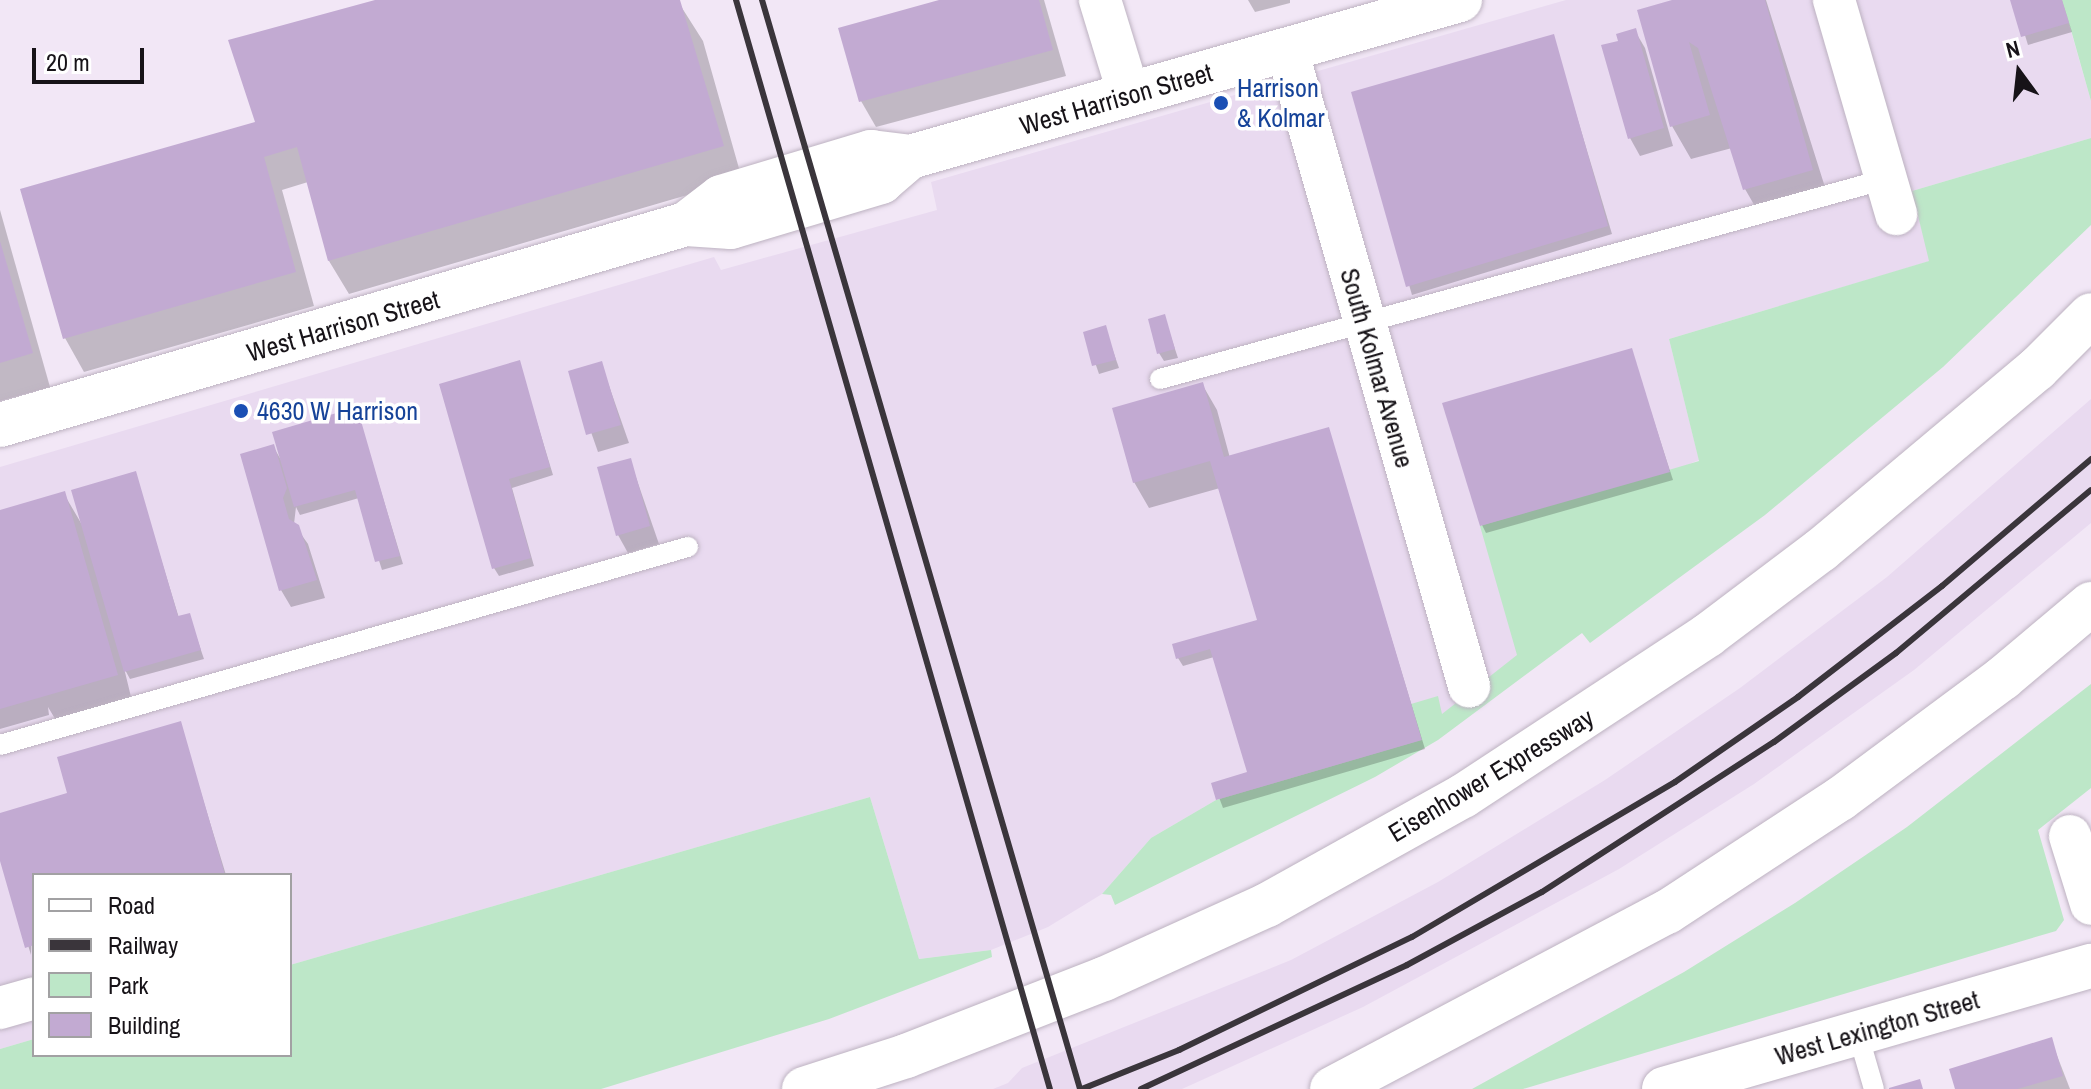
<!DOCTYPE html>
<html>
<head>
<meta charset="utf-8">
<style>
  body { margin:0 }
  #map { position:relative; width:2091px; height:1089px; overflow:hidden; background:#f2e7f6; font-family:"Archivo Narrow",sans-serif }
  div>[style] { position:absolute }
  .built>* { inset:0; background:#e9daf0 }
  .green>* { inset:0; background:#bde7c8 }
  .shadow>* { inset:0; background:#0003 }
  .building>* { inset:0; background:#c2aad2 }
  .roads { filter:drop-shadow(0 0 2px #bdb2c1) drop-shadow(0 0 2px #bdb2c1) }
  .lane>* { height:20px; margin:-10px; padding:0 10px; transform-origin:10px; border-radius:10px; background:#fff }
  .street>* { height:42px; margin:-21px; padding:0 21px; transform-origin:21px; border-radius:21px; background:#fff }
  .secondary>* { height:44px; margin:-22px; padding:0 22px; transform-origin:22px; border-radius:22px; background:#fff }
  .highway>* { height:44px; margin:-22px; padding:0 22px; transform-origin:22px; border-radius:22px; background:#fff }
  .rail>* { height:6px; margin:-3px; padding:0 3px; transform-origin:3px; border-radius:3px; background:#3a353b }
  .dots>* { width:22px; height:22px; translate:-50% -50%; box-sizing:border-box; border:4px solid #fff; border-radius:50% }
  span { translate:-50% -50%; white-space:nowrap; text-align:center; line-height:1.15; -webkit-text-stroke:7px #fff; paint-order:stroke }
  .transit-label { font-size:26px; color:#164399 }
  .left { translate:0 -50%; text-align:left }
  .street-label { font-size:26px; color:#171318 }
  .legend { position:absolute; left:32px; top:873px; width:260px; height:184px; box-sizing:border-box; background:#fff; border:2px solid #a2a1a3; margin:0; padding:10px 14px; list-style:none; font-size:24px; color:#171318 }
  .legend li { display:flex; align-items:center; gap:16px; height:40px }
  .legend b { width:40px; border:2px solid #a2a1a3 }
  .north { position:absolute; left:1979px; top:32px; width:80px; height:80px; -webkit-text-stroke:6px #fff; paint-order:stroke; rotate:345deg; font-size:22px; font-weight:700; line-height:32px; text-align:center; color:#171318 }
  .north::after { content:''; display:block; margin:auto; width:28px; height:36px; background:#171318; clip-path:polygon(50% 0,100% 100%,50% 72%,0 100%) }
  .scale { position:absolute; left:32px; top:48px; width:112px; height:36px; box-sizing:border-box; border:4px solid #171318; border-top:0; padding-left:10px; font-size:24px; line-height:28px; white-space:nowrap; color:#171318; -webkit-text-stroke:6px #fff; paint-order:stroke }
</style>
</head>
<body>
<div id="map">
  <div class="built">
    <i style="clip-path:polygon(1566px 0,2062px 0,2091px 101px,2091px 138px,1912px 191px,1930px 261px,1669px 339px,1699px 460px,1670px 472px,1519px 661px,1422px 740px,1216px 800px,1151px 838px,1102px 894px,1048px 927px,991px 950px,919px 959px,870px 797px,290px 965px,290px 875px,34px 875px,34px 1039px,0 1049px,0 467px,714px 257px,721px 270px,937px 210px,931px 182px)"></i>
    <i style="clip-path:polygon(2091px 399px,2091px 523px,1914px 670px,1754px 784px,1619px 869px,1363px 1007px,1182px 1089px,993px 1089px,1008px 1083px,1022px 1068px,1291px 960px,1438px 882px,1605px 780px,1740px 688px,1887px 577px)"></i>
  </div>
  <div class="green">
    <i style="clip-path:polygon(2062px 0,2091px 0,2091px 101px,2069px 23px)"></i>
    <i style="clip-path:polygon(2091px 138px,2091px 225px,1943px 367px,1765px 515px,1590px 643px,1582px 633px,1438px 740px,1375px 777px,1115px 905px,1111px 895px,1102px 894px,1151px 838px,1216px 800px,1421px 740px,1411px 704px,1438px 696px,1442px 714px,1517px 655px,1480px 526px,1699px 461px,1669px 339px,1929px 261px,1912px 191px)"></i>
    <i style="clip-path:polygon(2091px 684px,2091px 788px,2038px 830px,2064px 920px,2056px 931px,1523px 1089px,1472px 1089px,1684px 972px,1795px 903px,1907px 827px)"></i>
    <i style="clip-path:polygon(870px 797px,919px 959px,991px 950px,992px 957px,829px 1019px,601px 1089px,0 1089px,0 1049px,34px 1039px,34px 1055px,290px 1055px,290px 965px)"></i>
  </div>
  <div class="shadow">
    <i style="clip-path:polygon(383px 0,677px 0,703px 41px,742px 179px,349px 294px,329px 261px,308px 182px,282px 190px,314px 306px,84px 372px,65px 338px,23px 190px,258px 123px)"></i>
    <i style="clip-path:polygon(947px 0,1044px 0,1066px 76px,876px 127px,861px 101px)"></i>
    <i style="clip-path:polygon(1248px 0,1290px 0,1290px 3px,1255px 12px)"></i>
    <i style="clip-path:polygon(1679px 0,1766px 0,1830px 203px,1764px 222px,1745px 189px,1732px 148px,1691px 159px,1672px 126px)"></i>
    <i style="clip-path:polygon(2014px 0,2062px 0,2072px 32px,2028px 45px)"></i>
    <i style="clip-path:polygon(1635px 31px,1645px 48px,1673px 146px,1640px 156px,1630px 138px,1621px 43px)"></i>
    <i style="clip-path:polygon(1553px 37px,1612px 234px,1412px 295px,1353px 93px)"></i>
    <i style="clip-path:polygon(0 210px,50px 387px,0 401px)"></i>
    <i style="clip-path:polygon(1164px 316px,1178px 358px,1164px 361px,1159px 353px)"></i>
    <i style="clip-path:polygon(1105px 328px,1119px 368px,1099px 374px,1085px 333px)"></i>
    <i style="clip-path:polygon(1631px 350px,1673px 480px,1486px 533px,1482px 525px)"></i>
    <i style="clip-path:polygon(519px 363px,553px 475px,512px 488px,534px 566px,499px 576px,494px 568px)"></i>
    <i style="clip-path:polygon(601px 363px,629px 443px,598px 452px,570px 372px)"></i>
    <i style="clip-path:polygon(1202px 384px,1217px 410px,1230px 458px,1328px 430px,1425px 749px,1223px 808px,1214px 784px,1249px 773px,1214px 657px,1183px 666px,1178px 658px,1260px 621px,1220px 488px,1149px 508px,1134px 482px)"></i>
    <i style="clip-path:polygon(356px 409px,403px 564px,382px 570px,359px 498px,300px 515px,296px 507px,294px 524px,308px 544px,325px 598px,291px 607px,281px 590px,273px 446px,281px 460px)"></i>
    <i style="clip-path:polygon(630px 460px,659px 544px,628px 553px,618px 535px)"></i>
    <i style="clip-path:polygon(135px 474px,179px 618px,189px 615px,204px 659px,130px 679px,124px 668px,132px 701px,57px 722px,48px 707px,49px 715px,0 729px,0 512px,64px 494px,81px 523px)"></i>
    <i style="clip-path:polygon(180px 724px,226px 875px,34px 875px,31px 955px,0 854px,0 815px,69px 795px)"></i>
    <i style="clip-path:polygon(2051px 1040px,2070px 1089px,1957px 1089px)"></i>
  </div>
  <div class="building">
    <i style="clip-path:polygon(375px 0,680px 0,724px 146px,328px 261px,297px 147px,264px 157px,296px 272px,63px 339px,20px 189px,255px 122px,228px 40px)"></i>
    <i style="clip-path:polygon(939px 0,1039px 0,1053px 50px,859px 102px,838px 28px)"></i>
    <i style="clip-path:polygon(1672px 0,1765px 0,1813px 170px,1743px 190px,1698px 48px,1689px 42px,1710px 115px,1670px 127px,1637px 10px)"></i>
    <i style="clip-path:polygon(2010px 0,2062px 0,2069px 23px,2021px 37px)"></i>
    <i style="clip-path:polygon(1636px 28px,1664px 128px,1628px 139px,1601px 45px,1618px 41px,1616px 34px)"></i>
    <i style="clip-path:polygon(1554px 34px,1608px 226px,1406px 287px,1351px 92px)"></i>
    <i style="clip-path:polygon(0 241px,33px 353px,0 363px)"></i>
    <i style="clip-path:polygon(1165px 314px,1175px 349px,1157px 354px,1148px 319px)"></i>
    <i style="clip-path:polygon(1106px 325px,1116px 360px,1092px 366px,1083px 332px)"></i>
    <i style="clip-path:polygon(1632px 348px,1670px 472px,1480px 526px,1442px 403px)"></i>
    <i style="clip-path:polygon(520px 360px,550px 467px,509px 479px,531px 558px,492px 569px,439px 384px)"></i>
    <i style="clip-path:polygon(602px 361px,621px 425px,586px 435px,568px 371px)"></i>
    <i style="clip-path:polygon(1203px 382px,1224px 457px,1329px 427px,1422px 740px,1216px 800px,1211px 783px,1247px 772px,1210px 649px,1176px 659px,1172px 644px,1257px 620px,1210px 461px,1133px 483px,1112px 408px)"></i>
    <i style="clip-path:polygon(357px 407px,400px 556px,375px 562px,355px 490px,294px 507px,272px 432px)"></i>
    <i style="clip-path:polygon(274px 444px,287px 488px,283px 498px,289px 519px,299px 525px,317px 580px,279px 591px,240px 454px)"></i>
    <i style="clip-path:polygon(631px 458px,650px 526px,616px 536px,597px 467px)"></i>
    <i style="clip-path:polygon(136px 471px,178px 616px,190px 613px,201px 650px,124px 672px,71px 490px)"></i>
    <i style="clip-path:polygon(65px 491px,118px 675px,0 709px,0 510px)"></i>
    <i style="clip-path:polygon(181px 721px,225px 875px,34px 875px,34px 945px,25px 948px,0 861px,0 813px,67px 793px,57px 757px)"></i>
    <i style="clip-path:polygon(2052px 1037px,2063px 1076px,2017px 1089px,1955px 1089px,1949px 1069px)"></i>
    <i style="clip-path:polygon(1920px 1079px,1923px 1089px,1889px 1089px,1889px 1088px)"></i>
  </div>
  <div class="roads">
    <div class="lane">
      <i style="left:1160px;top:379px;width:753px;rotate:-15.4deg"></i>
      <i style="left:0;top:745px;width:716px;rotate:-16.06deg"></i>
      <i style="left:1858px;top:1034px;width:57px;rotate:73.8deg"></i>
    </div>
    <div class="street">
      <i style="left:1100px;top:0;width:99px;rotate:73deg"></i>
      <i style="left:1834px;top:0;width:223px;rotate:73.8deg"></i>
      <i style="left:1287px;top:50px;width:662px;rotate:74.03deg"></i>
      <i style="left:2070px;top:836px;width:71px;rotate:72.8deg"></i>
      <i style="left:0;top:1008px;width:35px;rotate:-16deg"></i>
    </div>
    <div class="secondary">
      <i style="left:686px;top:224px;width:45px;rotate:3.8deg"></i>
      <i style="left:731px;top:227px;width:157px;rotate:-16.7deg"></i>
      <i style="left:881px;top:182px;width:38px;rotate:-41deg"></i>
      <i style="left:910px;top:157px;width:572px;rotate:-15.93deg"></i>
      <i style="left:0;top:425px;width:715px;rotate:-16.33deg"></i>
      <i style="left:686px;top:224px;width:44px;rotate:-37.6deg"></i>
      <i style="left:721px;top:197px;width:157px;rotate:-16.7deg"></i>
      <i style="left:871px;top:152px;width:39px;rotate:7deg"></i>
      <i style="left:1664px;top:1089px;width:444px;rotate:-16.1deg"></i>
    </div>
    <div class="highway">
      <i style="left:804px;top:1089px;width:107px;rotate:-17.9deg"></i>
      <i style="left:906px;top:1056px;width:212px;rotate:-21.3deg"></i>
      <i style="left:1104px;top:979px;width:179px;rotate:-24.4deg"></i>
      <i style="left:1267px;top:905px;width:224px;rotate:-29.1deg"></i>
      <i style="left:1463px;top:796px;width:293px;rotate:-33.3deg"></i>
      <i style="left:1708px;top:635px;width:141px;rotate:-37deg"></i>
      <i style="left:1821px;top:550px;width:282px;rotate:-40deg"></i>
      <i style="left:2037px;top:369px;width:76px;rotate:-45deg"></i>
      <i style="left:1332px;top:1089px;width:379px;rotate:-27.9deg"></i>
      <i style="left:1667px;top:912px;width:207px;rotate:-33.2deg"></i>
      <i style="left:1840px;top:799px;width:203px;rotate:-36.6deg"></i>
      <i style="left:2003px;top:678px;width:115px;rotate:-40.1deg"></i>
    </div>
  </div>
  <div class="rail">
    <i style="left:736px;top:0;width:1133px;rotate:73.92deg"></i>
    <i style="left:762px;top:0;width:1134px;rotate:73.72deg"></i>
    <i style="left:1082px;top:1089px;width:105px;rotate:-21.9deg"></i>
    <i style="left:1179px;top:1050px;width:259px;rotate:-25.9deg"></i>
    <i style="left:1412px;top:937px;width:305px;rotate:-30.5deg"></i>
    <i style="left:1675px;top:782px;width:150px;rotate:-34.6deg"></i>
    <i style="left:1798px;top:697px;width:182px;rotate:-37.6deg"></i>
    <i style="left:1942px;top:586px;width:196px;rotate:-40.4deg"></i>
    <i style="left:1141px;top:1089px;width:293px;rotate:-25deg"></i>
    <i style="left:1407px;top:965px;width:153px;rotate:-28.4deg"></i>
    <i style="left:1542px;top:892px;width:276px;rotate:-32.9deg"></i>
    <i style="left:1774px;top:742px;width:151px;rotate:-36.1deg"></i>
    <i style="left:1896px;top:653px;width:254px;rotate:-39.9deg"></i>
  </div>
  <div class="dots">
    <i style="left:1221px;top:103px;background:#1a4fb4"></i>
    <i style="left:241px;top:411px;background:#1a4fb4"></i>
  </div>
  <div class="transit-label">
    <span class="left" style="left:1237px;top:103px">Harrison<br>&amp; Kolmar</span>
    <span class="left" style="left:257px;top:411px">4630 W Harrison</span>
  </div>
  <div class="street-label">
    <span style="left:1116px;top:99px;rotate:-16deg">West Harrison Street</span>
    <span style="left:343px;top:326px;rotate:-16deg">West Harrison Street</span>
    <span style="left:1377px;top:368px;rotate:74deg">South Kolmar Avenue</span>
    <span style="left:1491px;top:775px;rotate:-31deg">Eisenhower Expressway</span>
    <span style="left:1877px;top:1028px;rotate:-16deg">West Lexington Street</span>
  </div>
  <ul class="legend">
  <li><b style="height:10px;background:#fff"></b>Road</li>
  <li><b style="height:10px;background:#3a353b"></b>Railway</li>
  <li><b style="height:22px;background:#bde7c8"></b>Park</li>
  <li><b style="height:22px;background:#c2aad2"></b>Building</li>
  </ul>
  <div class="north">N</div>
  <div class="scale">20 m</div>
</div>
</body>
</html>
